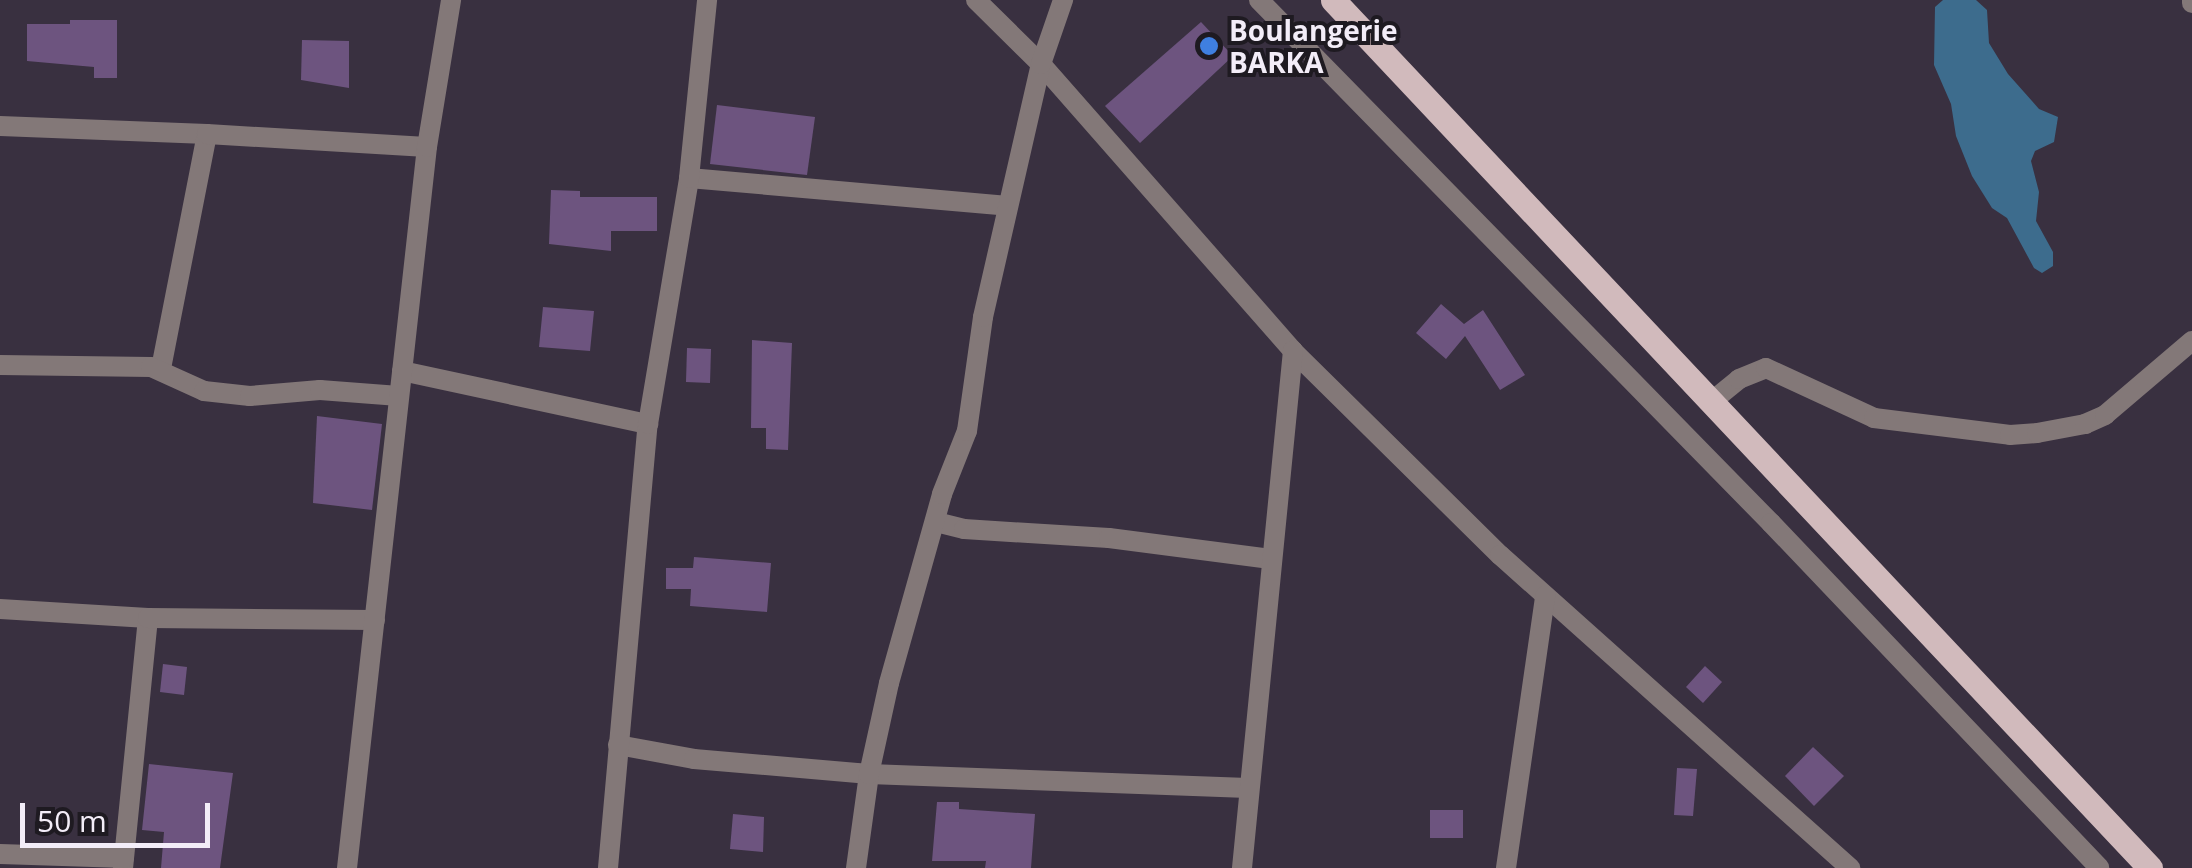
<!DOCTYPE html>
<html>
<head>
<meta charset="utf-8">
<style>
  body { margin:0 }
  #map { position:relative; width:2192px; height:868px; overflow:hidden; background:#393040; font-family:"Open Sans",sans-serif }
  div>[style] { position:absolute }
  .water>* { inset:0; background:#3d6c8d }
  .building>* { inset:0; background:#6d547f }
  .minor>* { height:20px; margin:-10px; padding:0 10px; transform-origin:10px; border-radius:10px; background:#837878 }
  .primary>* { height:25px; margin:-12.5px; padding:0 12.5px; transform-origin:12.5px; border-radius:12.5px; background:#d1babc }
  .dots>* { width:28px; height:28px; translate:-50% -50%; box-sizing:border-box; border:5px solid #1e1a21; border-radius:50% }
  span { translate:-50% -50%; white-space:nowrap; text-align:center; line-height:1.15; -webkit-text-stroke:8px #1e1a21; paint-order:stroke }
  .poi-label { font-size:28px; color:#f3edf8; font-weight:700 }
  .left { translate:0 -50%; text-align:left }
  .scale { position:absolute; left:20px; top:803px; width:190px; height:45px; box-sizing:border-box; border:5px solid #f3edf8; border-top:0; padding-left:12px; font-size:30px; line-height:35px; white-space:nowrap; color:#f3edf8; -webkit-text-stroke:8px #1e1a21; paint-order:stroke }
</style>
</head>
<body>
<div id="map">
  <div class="water">
    <i style="clip-path:polygon(1943px 0,1976px 0,1987px 10px,1989px 43px,2008px 74px,2039px 109px,2058px 117px,2054px 142px,2035px 151px,2031px 161px,2039px 192px,2036px 221px,2053px 252px,2053px 266px,2042px 273px,2034px 268px,2007px 218px,1992px 208px,1972px 176px,1956px 136px,1951px 104px,1934px 65px,1935px 7px)"></i>
  </div>
  <div class="building">
    <i style="clip-path:polygon(70px 20px,117px 20px,117px 78px,94px 78px,94px 67px,27px 61px,27px 24px,70px 24px)"></i>
    <i style="clip-path:polygon(1201px 22px,1233px 56px,1140px 143px,1105px 106px)"></i>
    <i style="clip-path:polygon(302px 40px,349px 41px,349px 88px,301px 80px)"></i>
    <i style="clip-path:polygon(717px 105px,815px 117px,807px 175px,710px 164px)"></i>
    <i style="clip-path:polygon(551px 190px,580px 191px,580px 197px,657px 197px,657px 231px,611px 231px,611px 251px,549px 244px)"></i>
    <i style="clip-path:polygon(1441px 304px,1464px 324px,1483px 310px,1525px 375px,1500px 390px,1465px 336px,1446px 359px,1416px 333px)"></i>
    <i style="clip-path:polygon(543px 307px,594px 311px,590px 351px,539px 347px)"></i>
    <i style="clip-path:polygon(752px 340px,792px 343px,788px 450px,766px 449px,766px 428px,751px 428px)"></i>
    <i style="clip-path:polygon(687px 348px,711px 349px,710px 383px,686px 382px)"></i>
    <i style="clip-path:polygon(317px 416px,382px 424px,372px 510px,313px 503px)"></i>
    <i style="clip-path:polygon(694px 557px,771px 563px,767px 612px,690px 606px,691px 589px,666px 589px,666px 568px,693px 568px)"></i>
    <i style="clip-path:polygon(163px 664px,187px 667px,184px 695px,160px 692px)"></i>
    <i style="clip-path:polygon(1705px 666px,1722px 682px,1703px 703px,1686px 687px)"></i>
    <i style="clip-path:polygon(1813px 747px,1844px 776px,1814px 806px,1785px 776px)"></i>
    <i style="clip-path:polygon(149px 764px,233px 773px,220px 868px,161px 868px,164px 832px,142px 830px)"></i>
    <i style="clip-path:polygon(1677px 768px,1697px 769px,1693px 816px,1674px 815px)"></i>
    <i style="clip-path:polygon(937px 802px,959px 802px,959px 809px,1035px 814px,1031px 868px,985px 868px,986px 861px,932px 861px)"></i>
    <i style="clip-path:polygon(1430px 810px,1463px 810px,1463px 838px,1430px 838px)"></i>
    <i style="clip-path:polygon(733px 814px,764px 817px,763px 852px,730px 849px)"></i>
  </div>
  <div class="minor">
    <i style="left:976px;top:0;width:91px;rotate:44.6deg"></i>
    <i style="left:1041px;top:64px;width:382px;rotate:48.7deg"></i>
    <i style="left:1293px;top:351px;width:291px;rotate:44.6deg"></i>
    <i style="left:1500px;top:555px;width:470px;rotate:41.8deg"></i>
    <i style="left:1259px;top:0;width:732px;rotate:45.61deg"></i>
    <i style="left:1771px;top:523px;width:476px;rotate:46.4deg"></i>
    <i style="left:2192px;top:0;width:3px;rotate:90deg"></i>
    <i style="left:0;top:126px;width:207px;rotate:2.2deg"></i>
    <i style="left:207px;top:134px;width:239px;rotate:101.1deg"></i>
    <i style="left:207px;top:134px;width:220px;rotate:3.4deg"></i>
    <i style="left:689px;top:178px;width:320px;rotate:5deg"></i>
    <i style="left:0;top:365px;width:151px;rotate:0.8deg"></i>
    <i style="left:151px;top:367px;width:58px;rotate:24.4deg"></i>
    <i style="left:204px;top:391px;width:46px;rotate:6.2deg"></i>
    <i style="left:250px;top:396px;width:70px;rotate:-4.9deg"></i>
    <i style="left:320px;top:390px;width:79px;rotate:4.3deg"></i>
    <i style="left:402px;top:371px;width:252px;rotate:12.2deg"></i>
    <i style="left:1711px;top:402px;width:36px;rotate:-39deg"></i>
    <i style="left:1739px;top:379px;width:29px;rotate:-22deg"></i>
    <i style="left:1766px;top:368px;width:119px;rotate:24.8deg"></i>
    <i style="left:1874px;top:418px;width:137px;rotate:7.1deg"></i>
    <i style="left:2010px;top:435px;width:27px;rotate:-4deg"></i>
    <i style="left:2037px;top:433px;width:49px;rotate:-10.6deg"></i>
    <i style="left:2085px;top:424px;width:22px;rotate:-24deg"></i>
    <i style="left:2105px;top:415px;width:114px;rotate:-40.4deg"></i>
    <i style="left:936px;top:522px;width:29px;rotate:14deg"></i>
    <i style="left:964px;top:529px;width:145px;rotate:3.6deg"></i>
    <i style="left:1109px;top:538px;width:163px;rotate:7.4deg"></i>
    <i style="left:0;top:609px;width:148px;rotate:3.5deg"></i>
    <i style="left:148px;top:618px;width:251px;rotate:95.7deg"></i>
    <i style="left:148px;top:618px;width:227px;rotate:0.5deg"></i>
    <i style="left:618px;top:745px;width:77px;rotate:10.4deg"></i>
    <i style="left:694px;top:759px;width:176px;rotate:4.9deg"></i>
    <i style="left:869px;top:774px;width:379px;rotate:2.1deg"></i>
    <i style="left:0;top:854px;width:124px;rotate:1.8deg"></i>
    <i style="left:347px;top:868px;width:725px;rotate:-83.67deg"></i>
    <i style="left:427px;top:147px;width:149px;rotate:-80.7deg"></i>
    <i style="left:608px;top:868px;width:446px;rotate:-84.9deg"></i>
    <i style="left:648px;top:424px;width:249px;rotate:-80.5deg"></i>
    <i style="left:689px;top:178px;width:179px;rotate:-84.2deg"></i>
    <i style="left:856px;top:868px;width:95px;rotate:-82.1deg"></i>
    <i style="left:869px;top:774px;width:93px;rotate:-77.6deg"></i>
    <i style="left:889px;top:683px;width:196px;rotate:-74.3deg"></i>
    <i style="left:942px;top:494px;width:68px;rotate:-68.4deg"></i>
    <i style="left:967px;top:431px;width:115px;rotate:-82deg"></i>
    <i style="left:983px;top:317px;width:260px;rotate:-77.1deg"></i>
    <i style="left:1041px;top:64px;width:68px;rotate:-71deg"></i>
    <i style="left:1242px;top:868px;width:520px;rotate:-84.37deg"></i>
    <i style="left:1506px;top:868px;width:275px;rotate:-81.8deg"></i>
  </div>
  <div class="primary">
    <i style="left:1333px;top:0;width:1192px;rotate:46.73deg"></i>
  </div>
  <div class="dots">
    <i style="left:1209px;top:46px;background:#3f7fe0"></i>
  </div>
  <div class="poi-label">
    <span class="left" style="left:1229px;top:46px">Boulangerie<br>BARKA</span>
  </div>
  <div class="scale">50 m</div>
</div>
</body>
</html>
